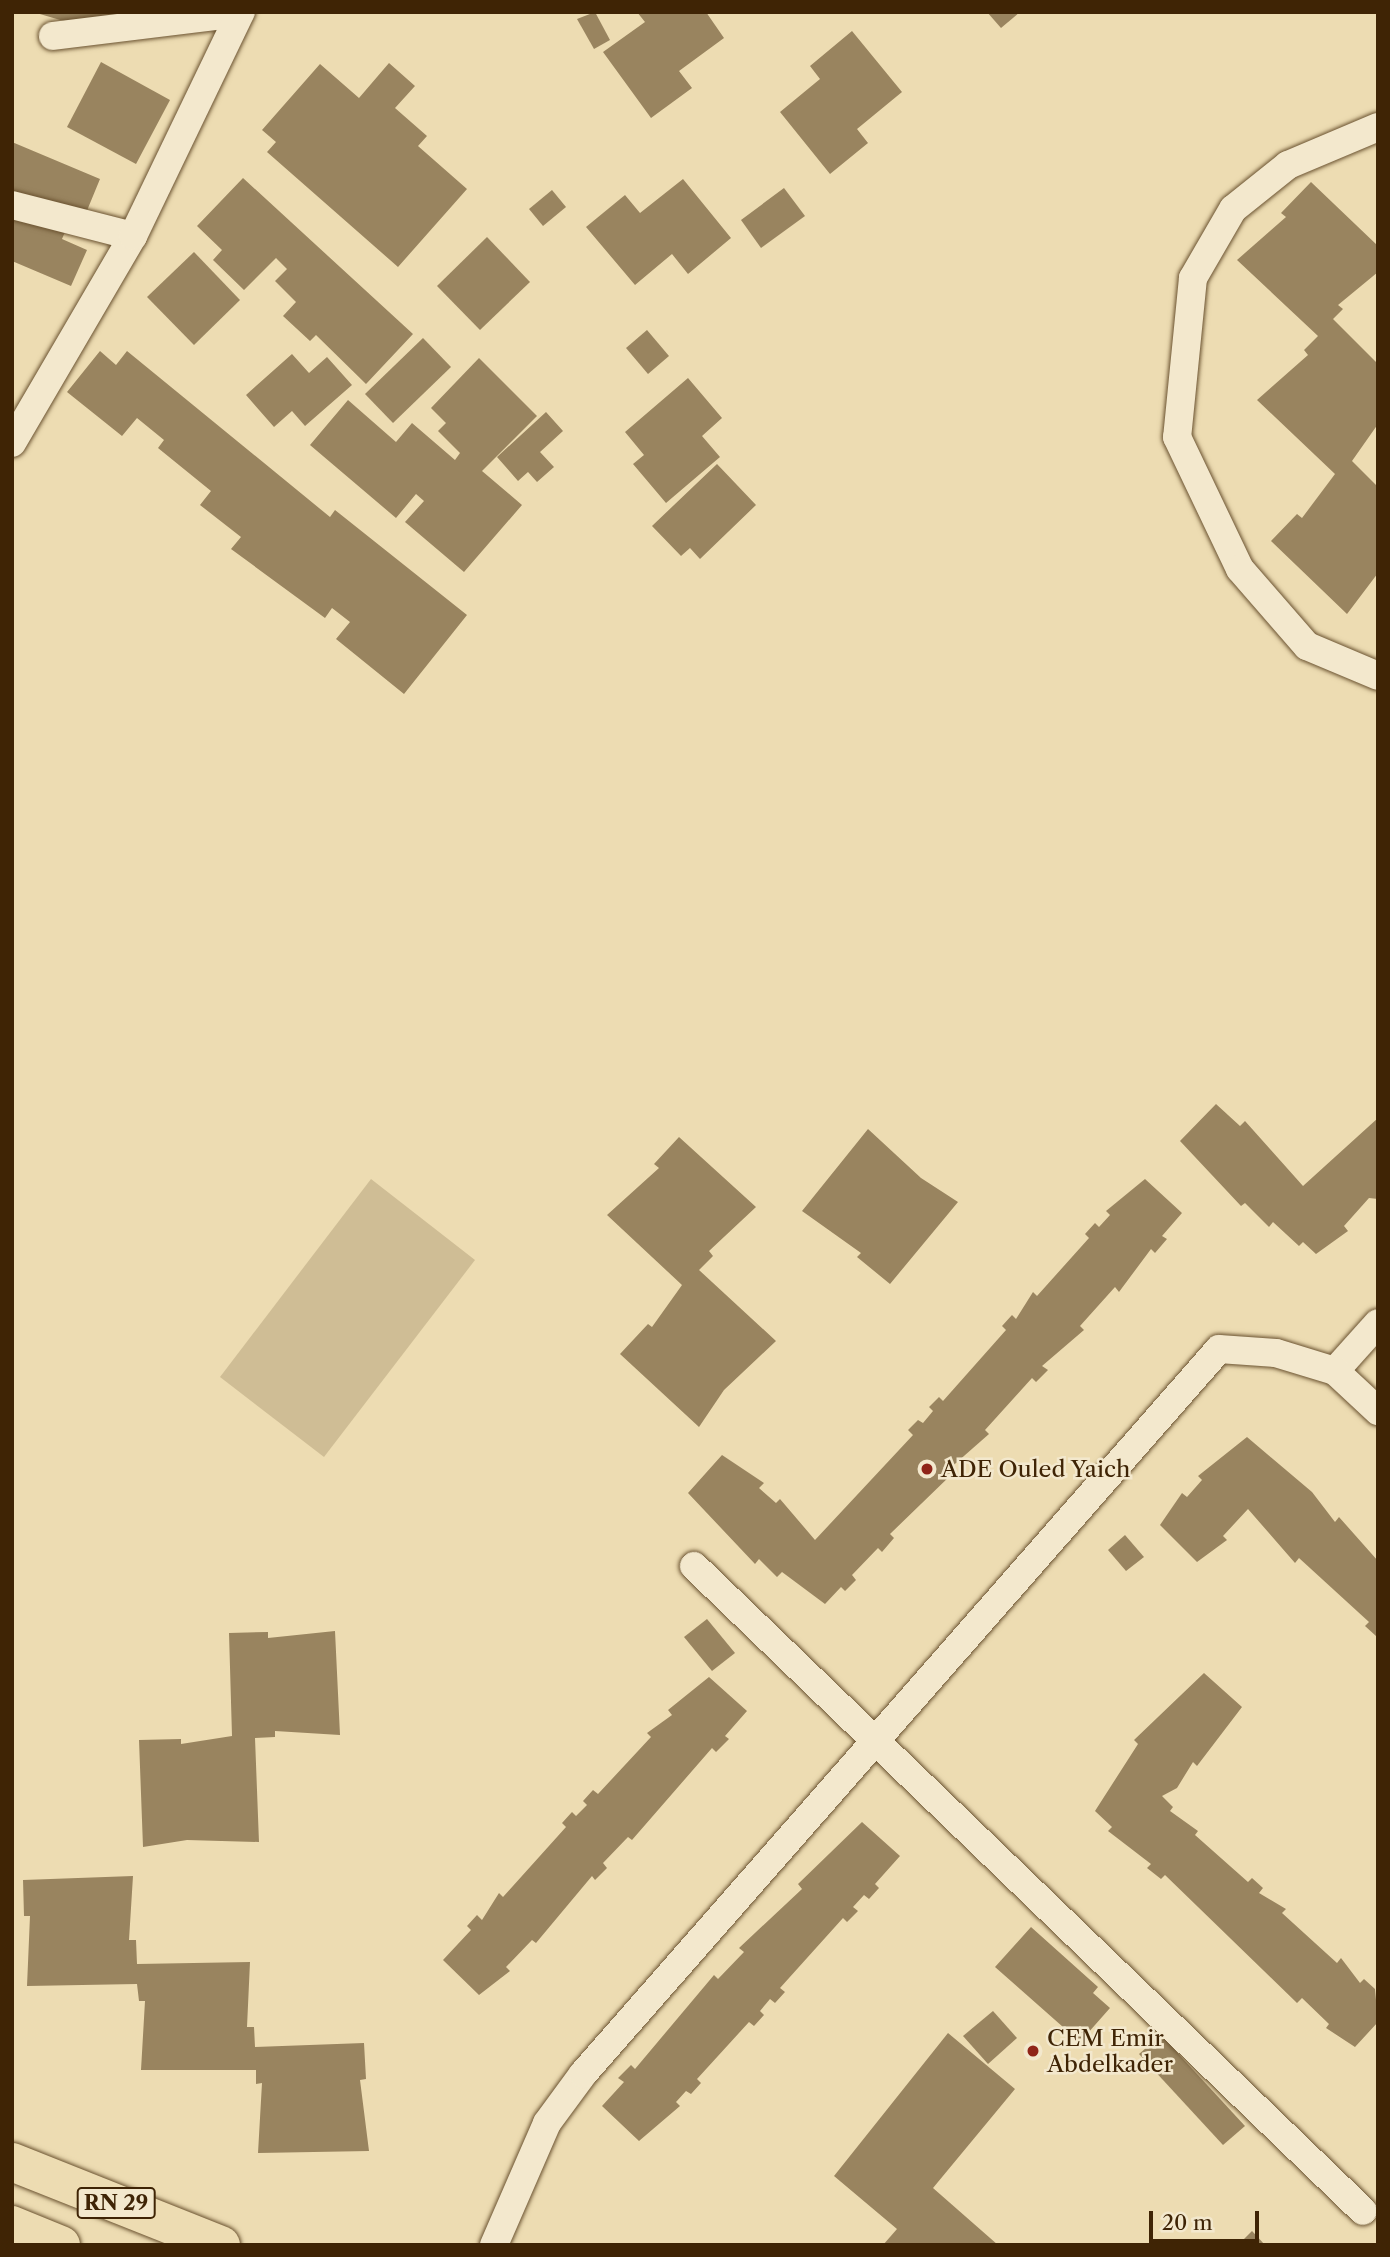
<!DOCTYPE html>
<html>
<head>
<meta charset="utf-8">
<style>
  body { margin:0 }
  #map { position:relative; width:1390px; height:2257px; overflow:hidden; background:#eddcb2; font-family:"Libre Caslon Text",serif }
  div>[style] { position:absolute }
  .green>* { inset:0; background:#cfbd95 }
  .building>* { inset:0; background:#99845f }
  .roads { filter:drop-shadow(0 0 2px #6a5230) drop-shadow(0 0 2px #6a5230) }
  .minor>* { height:28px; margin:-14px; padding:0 14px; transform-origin:14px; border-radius:14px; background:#f3e8cd }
  .trunk>* { height:38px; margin:-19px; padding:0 19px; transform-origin:19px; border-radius:19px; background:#eddcb2 }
  .dots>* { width:19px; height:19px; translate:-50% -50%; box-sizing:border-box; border:4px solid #f3e8cd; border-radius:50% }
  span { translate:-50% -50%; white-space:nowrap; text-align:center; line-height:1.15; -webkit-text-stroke:5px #f3e8cd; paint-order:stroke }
  .shield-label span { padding:2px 5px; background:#f3e8cd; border:2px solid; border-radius:5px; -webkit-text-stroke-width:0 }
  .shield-label { font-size:21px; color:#3f2405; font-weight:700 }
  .poi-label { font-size:23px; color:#3f2405 }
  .left { translate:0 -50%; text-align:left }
  .frame { position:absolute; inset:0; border:14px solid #3f2405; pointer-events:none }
  .scale { position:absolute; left:1149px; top:2211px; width:110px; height:32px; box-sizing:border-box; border:4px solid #3f2405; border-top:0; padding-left:9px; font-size:21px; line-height:24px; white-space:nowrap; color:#3f2405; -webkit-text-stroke:5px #f3e8cd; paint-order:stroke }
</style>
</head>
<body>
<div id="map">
  <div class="green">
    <i style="clip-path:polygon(371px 1179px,475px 1260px,324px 1457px,220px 1377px)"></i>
  </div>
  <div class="building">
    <i style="clip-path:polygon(33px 12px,131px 12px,125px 39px)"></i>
    <i style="clip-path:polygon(595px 12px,610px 40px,594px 49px,577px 19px)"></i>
    <i style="clip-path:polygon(637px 12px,706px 12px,724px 38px,679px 71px,692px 88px,651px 118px,603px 52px,645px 22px)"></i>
    <i style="clip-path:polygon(987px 12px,1020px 12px,1001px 28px)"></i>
    <i style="clip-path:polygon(852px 31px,902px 92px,857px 129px,868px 143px,830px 174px,780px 112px,820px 79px,810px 66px)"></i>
    <i style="clip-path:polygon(101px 62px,170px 100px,136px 164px,67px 127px)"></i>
    <i style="clip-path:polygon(389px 63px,415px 86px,395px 108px,427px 136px,418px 146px,467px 189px,398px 267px,267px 152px,276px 142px,262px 130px,320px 64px,359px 98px)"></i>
    <i style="clip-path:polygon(12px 142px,100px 179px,79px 230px,68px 225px,62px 239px,87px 250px,71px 286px,12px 261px)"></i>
    <i style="clip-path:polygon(243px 178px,413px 334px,366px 384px,316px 335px,310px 341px,283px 316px,296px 302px,275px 281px,287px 269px,276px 258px,244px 290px,213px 260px,222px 250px,197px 226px)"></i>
    <i style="clip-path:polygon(683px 179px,731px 238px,688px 274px,672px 254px,635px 285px,586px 227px,625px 195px,640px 213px)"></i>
    <i style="clip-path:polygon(1311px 182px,1378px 246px,1378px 272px,1338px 305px,1343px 309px,1333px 319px,1378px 364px,1378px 424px,1352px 461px,1378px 487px,1378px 573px,1347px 614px,1271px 541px,1297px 514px,1302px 518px,1335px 474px,1257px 400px,1308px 355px,1304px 350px,1318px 336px,1237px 260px,1286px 217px,1281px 213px)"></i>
    <i style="clip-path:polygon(784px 188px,805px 216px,761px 248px,741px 220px)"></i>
    <i style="clip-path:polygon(552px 190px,566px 207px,543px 226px,529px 209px)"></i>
    <i style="clip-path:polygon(487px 237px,530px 282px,480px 330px,437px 286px)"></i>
    <i style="clip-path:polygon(194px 252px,240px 300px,194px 345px,147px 297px)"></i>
    <i style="clip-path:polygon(647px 330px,669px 356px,648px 374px,626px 348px)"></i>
    <i style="clip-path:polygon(423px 338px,451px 367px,393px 423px,365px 394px)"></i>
    <i style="clip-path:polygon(100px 351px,116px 365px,127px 351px,330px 517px,335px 510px,467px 615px,404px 694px,336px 639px,350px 622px,332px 608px,325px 618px,231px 549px,241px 537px,200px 505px,211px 491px,158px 448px,164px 440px,137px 418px,122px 436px,67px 392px)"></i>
    <i style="clip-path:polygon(292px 354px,309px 373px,327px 357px,352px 385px,305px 426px,292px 411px,274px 427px,246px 395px)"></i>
    <i style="clip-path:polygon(479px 358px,537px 416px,482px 471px,522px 505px,464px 572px,405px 522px,424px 501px,416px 494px,396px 518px,310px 445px,348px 400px,396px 442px,412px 423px,455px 460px,460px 453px,438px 431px,446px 423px,431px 408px)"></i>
    <i style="clip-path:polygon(688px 378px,722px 418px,702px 436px,720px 457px,666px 503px,633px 464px,644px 455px,625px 432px)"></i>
    <i style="clip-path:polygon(546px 412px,563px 431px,540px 452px,554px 467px,537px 482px,528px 472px,518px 481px,497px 457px)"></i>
    <i style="clip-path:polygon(717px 464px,756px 505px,700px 559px,690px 548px,681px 556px,652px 526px)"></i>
    <i style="clip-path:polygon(1216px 1104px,1240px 1126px,1245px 1121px,1303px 1186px,1378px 1118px,1378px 1199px,1369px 1198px,1344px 1226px,1348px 1231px,1316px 1254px,1303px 1242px,1299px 1246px,1273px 1222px,1269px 1227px,1245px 1203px,1241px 1206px,1180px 1141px)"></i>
    <i style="clip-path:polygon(868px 1129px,921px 1178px,958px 1202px,890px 1284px,857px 1257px,861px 1253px,802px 1211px)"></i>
    <i style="clip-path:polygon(679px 1137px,756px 1207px,709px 1251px,713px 1256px,699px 1270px,776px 1341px,724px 1390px,699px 1427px,620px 1354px,648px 1324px,652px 1327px,682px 1285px,607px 1215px,659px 1168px,654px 1164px)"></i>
    <i style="clip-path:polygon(1145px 1179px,1182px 1213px,1162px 1236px,1167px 1239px,1155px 1253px,1151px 1249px,1119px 1292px,1115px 1287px,1080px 1326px,1084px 1330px,1042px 1366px,1048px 1370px,1036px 1382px,1032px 1378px,985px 1430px,989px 1434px,948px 1470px,952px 1474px,890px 1534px,894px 1538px,882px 1552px,878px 1548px,852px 1575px,856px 1580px,845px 1591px,841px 1587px,825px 1604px,782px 1572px,777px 1577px,759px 1559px,755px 1564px,688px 1493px,722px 1455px,764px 1483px,759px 1488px,776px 1503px,780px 1499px,815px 1540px,913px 1435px,908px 1430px,918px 1420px,923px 1423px,933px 1411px,929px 1407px,939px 1397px,943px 1401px,1006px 1330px,1002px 1326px,1012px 1315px,1016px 1319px,1033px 1292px,1037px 1296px,1089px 1238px,1085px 1234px,1095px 1223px,1099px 1227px,1110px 1215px,1106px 1211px)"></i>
    <i style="clip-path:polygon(1247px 1437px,1312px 1492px,1335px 1522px,1339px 1517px,1378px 1561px,1376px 1636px,1365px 1626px,1369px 1622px,1299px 1558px,1295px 1563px,1248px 1509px,1223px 1536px,1227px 1540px,1197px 1562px,1160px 1525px,1182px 1493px,1187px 1497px,1202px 1480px,1198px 1476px)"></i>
    <i style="clip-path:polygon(1125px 1535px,1144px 1557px,1126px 1571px,1108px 1550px)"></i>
    <i style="clip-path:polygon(707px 1619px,735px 1653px,712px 1671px,684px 1637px)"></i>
    <i style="clip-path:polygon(335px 1631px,340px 1735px,275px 1731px,275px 1737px,255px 1738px,259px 1842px,187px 1840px,143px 1847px,139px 1740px,181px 1739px,181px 1744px,232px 1736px,229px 1633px,268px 1632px,268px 1638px)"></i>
    <i style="clip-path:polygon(1204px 1673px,1242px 1707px,1197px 1766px,1193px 1762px,1177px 1788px,1162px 1796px,1173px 1807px,1170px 1811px,1198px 1831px,1195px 1835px,1248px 1882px,1252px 1878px,1263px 1888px,1259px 1893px,1286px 1909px,1282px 1913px,1337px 1963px,1341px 1958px,1360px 1983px,1364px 1979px,1375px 1989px,1378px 2022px,1355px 2047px,1326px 2028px,1329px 2024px,1302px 1998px,1297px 2003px,1165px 1875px,1161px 1879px,1147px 1868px,1151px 1864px,1108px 1831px,1112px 1827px,1095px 1811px,1138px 1744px,1134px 1740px)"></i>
    <i style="clip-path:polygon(709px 1677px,747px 1711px,725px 1736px,729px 1739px,716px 1752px,712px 1748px,632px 1840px,628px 1837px,603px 1863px,607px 1868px,595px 1880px,592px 1876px,536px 1943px,532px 1940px,506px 1967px,510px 1971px,479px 1995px,443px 1960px,471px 1930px,467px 1926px,477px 1915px,482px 1920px,499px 1893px,503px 1897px,566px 1827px,562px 1823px,572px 1812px,576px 1816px,587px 1805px,583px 1801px,593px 1790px,598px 1794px,651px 1737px,647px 1733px,672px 1715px,668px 1710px)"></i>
    <i style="clip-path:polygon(862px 1822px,900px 1856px,875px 1884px,879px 1888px,869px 1899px,864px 1895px,853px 1907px,858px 1911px,847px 1922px,843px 1918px,780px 1988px,785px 1992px,775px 2003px,770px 1999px,760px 2011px,764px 2015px,754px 2026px,749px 2022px,697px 2079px,701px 2083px,691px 2094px,686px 2091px,676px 2102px,680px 2106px,639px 2141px,602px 2106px,624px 2082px,618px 2078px,631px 2065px,635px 2069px,714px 1975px,718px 1979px,744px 1952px,739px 1948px,802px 1889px,798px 1884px)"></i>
    <i style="clip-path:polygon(133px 1876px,129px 1940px,136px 1940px,137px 1964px,250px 1962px,247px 2027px,254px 2027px,255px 2047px,364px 2043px,366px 2079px,360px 2080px,369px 2151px,258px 2153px,262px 2083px,256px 2084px,256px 2070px,141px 2070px,145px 2001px,139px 2001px,137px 1984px,27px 1986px,30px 1916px,24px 1916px,23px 1880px)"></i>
    <i style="clip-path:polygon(1031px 1927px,1098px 1987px,1093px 1993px,1110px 2008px,1080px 2042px,995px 1967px)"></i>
    <i style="clip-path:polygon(993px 2011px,1017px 2038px,988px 2064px,963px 2036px)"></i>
    <i style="clip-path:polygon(948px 2033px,1015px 2089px,933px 2188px,998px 2245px,883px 2245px,897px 2229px,834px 2176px)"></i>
    <i style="clip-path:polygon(1161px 2035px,1245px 2126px,1223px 2145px,1139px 2054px)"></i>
    <i style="clip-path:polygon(1252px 2231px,1265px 2245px,1238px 2245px)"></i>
  </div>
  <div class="roads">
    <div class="minor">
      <i style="left:53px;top:36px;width:188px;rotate:-7deg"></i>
      <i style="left:1378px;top:127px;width:98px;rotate:157.1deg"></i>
      <i style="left:1288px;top:165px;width:70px;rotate:141.3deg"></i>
      <i style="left:1233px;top:209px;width:80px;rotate:120.1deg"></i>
      <i style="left:1193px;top:278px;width:160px;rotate:95.7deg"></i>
      <i style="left:1177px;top:437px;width:146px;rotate:64.5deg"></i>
      <i style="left:1240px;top:569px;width:102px;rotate:49deg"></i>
      <i style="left:1307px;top:646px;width:77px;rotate:22.9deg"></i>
      <i style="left:12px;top:205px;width:125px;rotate:14.4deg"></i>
      <i style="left:12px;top:443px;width:240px;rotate:-59.7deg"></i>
      <i style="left:133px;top:236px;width:249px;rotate:-64.3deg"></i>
      <i style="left:1335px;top:1371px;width:64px;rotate:-48.1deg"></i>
      <i style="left:694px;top:1566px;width:929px;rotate:43.95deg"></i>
      <i style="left:494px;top:2245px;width:133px;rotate:-66.5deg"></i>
      <i style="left:547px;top:2123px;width:61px;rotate:-53.7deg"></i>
      <i style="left:583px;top:2074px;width:964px;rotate:-48.74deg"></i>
      <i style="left:1219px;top:1349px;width:57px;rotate:4deg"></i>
      <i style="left:1276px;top:1353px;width:62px;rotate:17deg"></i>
      <i style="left:1335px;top:1371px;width:59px;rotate:42.9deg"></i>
    </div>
    <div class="trunk">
      <i style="left:12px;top:2162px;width:225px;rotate:21.7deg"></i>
      <i style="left:12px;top:2225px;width:53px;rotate:22.2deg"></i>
    </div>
  </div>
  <div class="dots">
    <i style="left:927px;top:1469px;background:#8f2418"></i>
    <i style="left:1033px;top:2051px;background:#8f2418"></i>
  </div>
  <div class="shield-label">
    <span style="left:116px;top:2203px">RN 29</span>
  </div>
  <div class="poi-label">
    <span class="left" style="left:941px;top:1469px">ADE Ouled Yaich</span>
    <span class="left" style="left:1047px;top:2051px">CEM Emir<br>Abdelkader</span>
  </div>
  <div class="frame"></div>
  <div class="scale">20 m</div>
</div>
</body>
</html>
